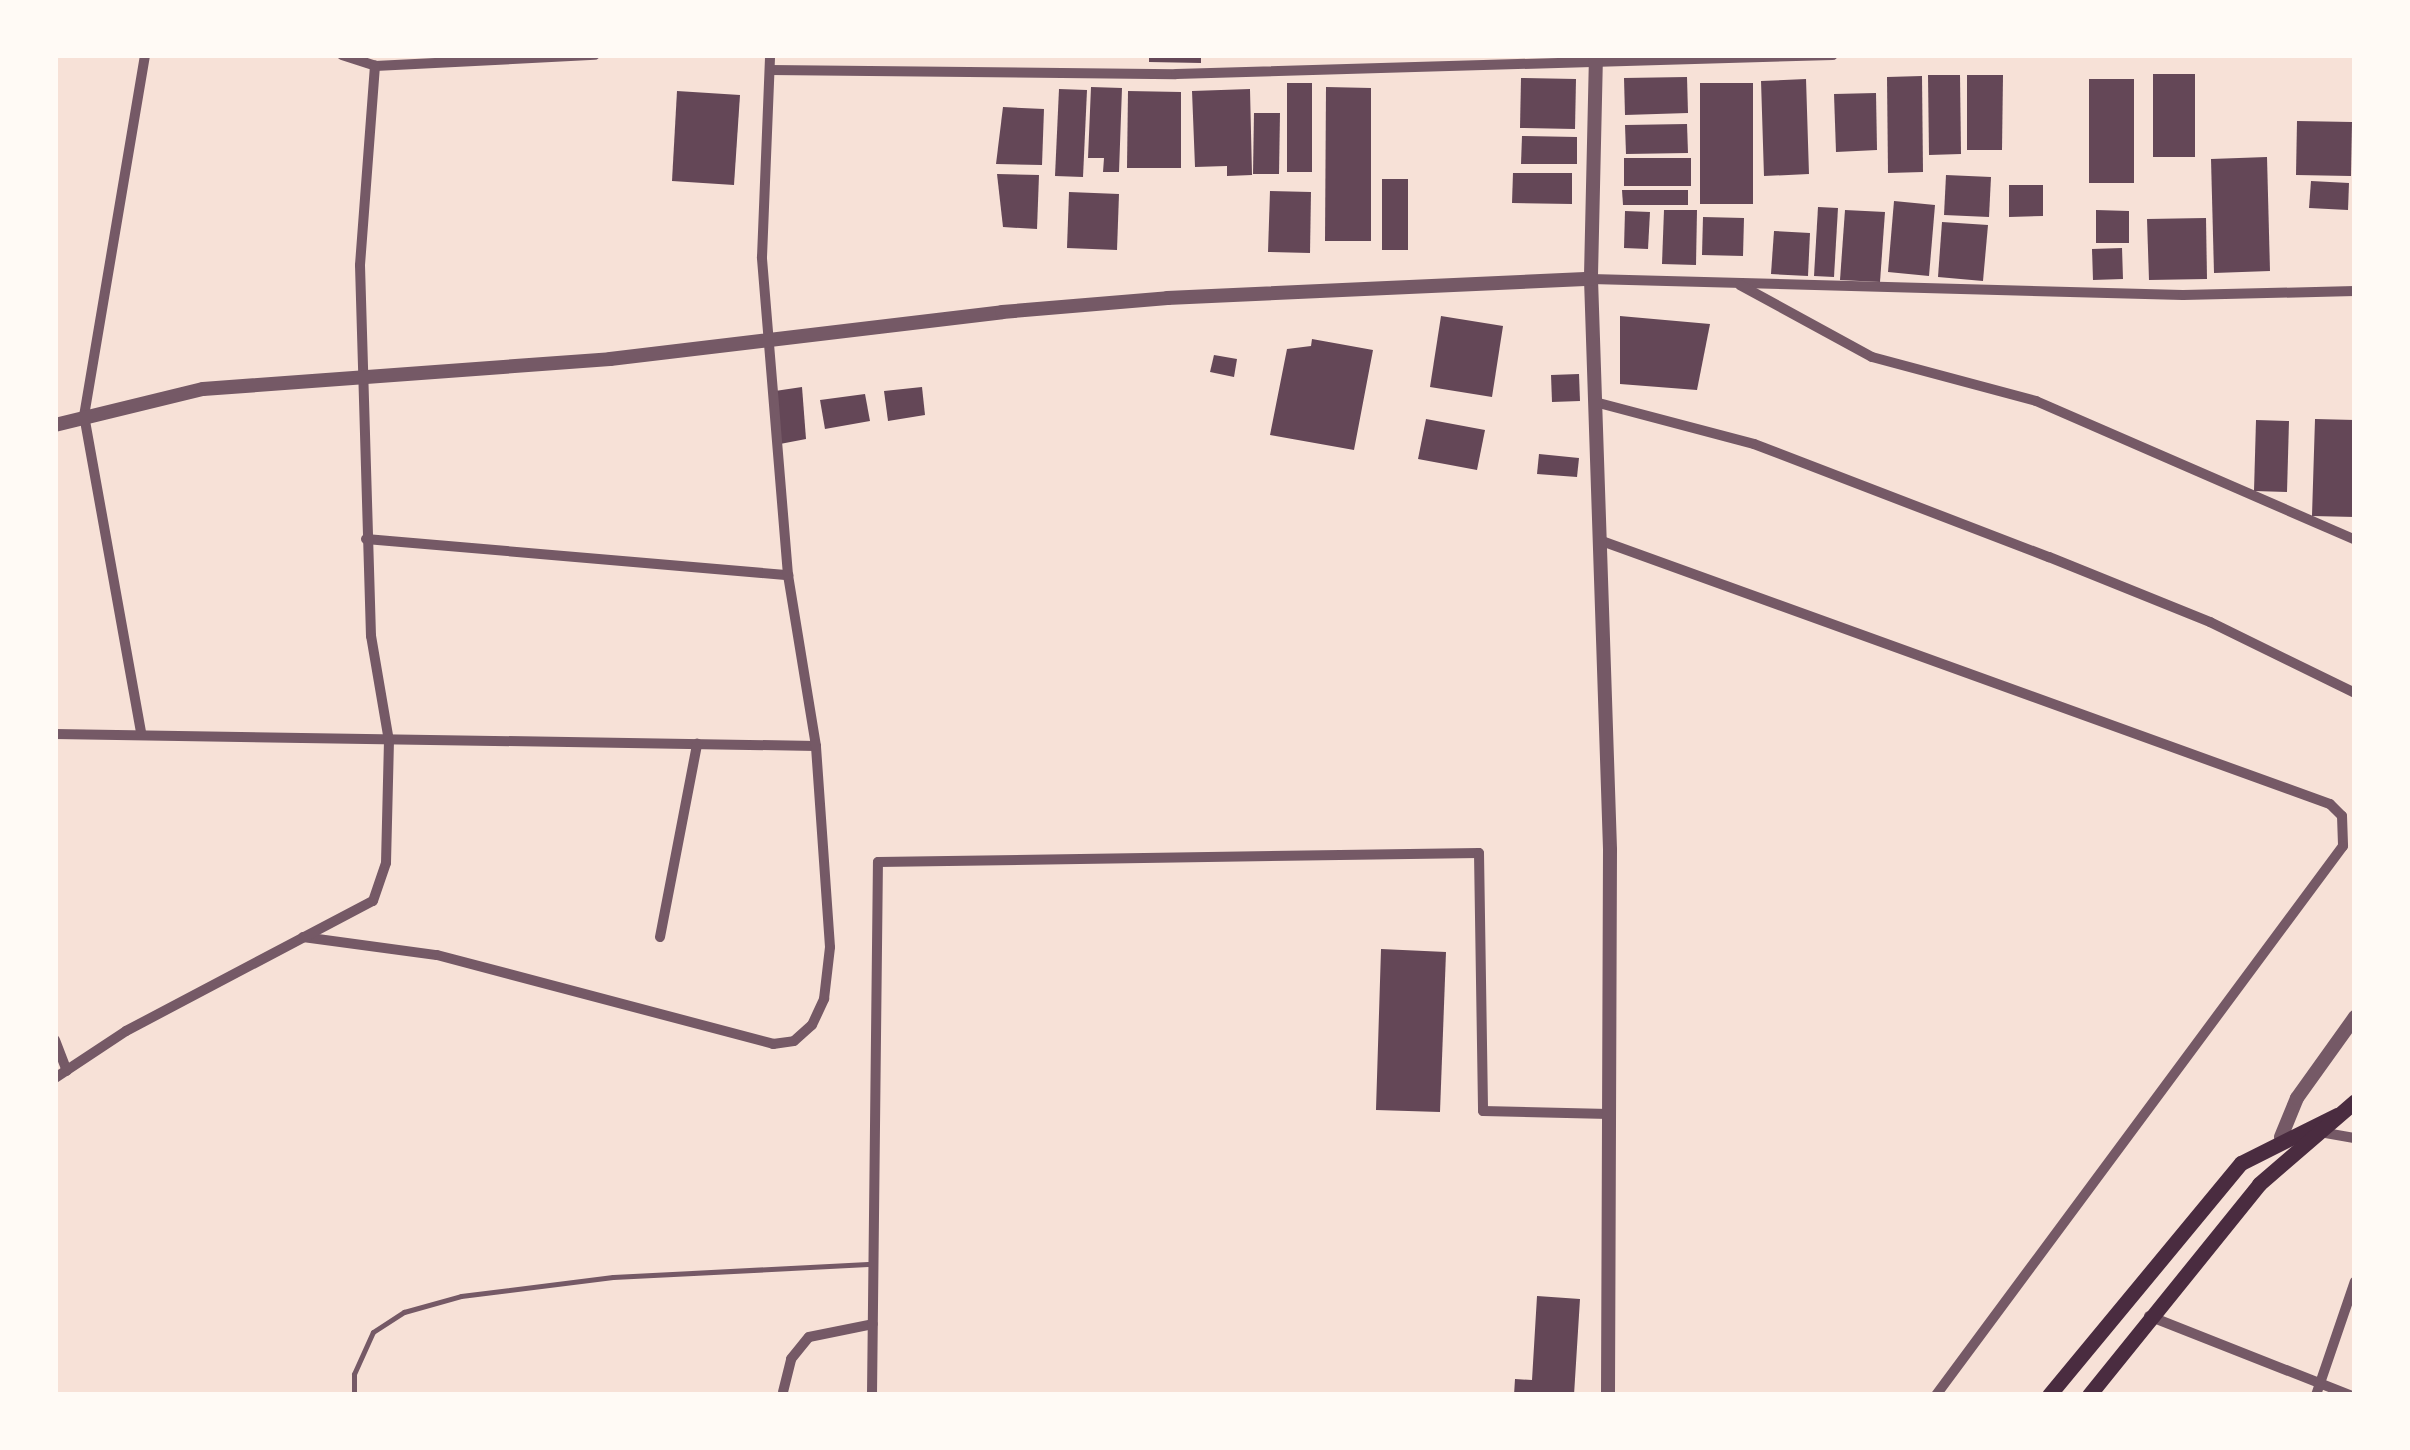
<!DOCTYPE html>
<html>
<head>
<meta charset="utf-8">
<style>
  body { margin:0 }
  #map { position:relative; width:2410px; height:1450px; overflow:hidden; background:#f7e1d7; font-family:"Titillium Web",sans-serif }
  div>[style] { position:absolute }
  .building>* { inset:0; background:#644757 }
  .service>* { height:5px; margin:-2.5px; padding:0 2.5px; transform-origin:2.5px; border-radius:2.5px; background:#755966 }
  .minor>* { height:10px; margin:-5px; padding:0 5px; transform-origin:5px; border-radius:5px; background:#755966 }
  .tertiary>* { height:14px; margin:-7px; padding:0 7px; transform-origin:7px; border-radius:7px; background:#755966 }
  .secondary>* { height:15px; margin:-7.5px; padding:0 7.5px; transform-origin:7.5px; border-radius:7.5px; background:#4a2c40 }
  span { translate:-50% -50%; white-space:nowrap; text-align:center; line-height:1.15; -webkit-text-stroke:8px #fffaf5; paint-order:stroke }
  .frame { position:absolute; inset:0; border:58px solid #fffaf5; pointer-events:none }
</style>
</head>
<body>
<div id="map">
  <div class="building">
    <i style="clip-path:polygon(1149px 55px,1201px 55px,1201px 63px,1149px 62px)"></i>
    <i style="clip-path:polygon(2153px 74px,2195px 74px,2195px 157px,2153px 157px)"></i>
    <i style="clip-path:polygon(1928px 75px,1960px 75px,1961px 154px,1929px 155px)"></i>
    <i style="clip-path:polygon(1967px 75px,2003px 75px,2002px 150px,1967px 150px)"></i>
    <i style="clip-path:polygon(1922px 76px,1923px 172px,1888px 173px,1887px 77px)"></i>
    <i style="clip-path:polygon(1687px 77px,1688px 113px,1625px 115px,1624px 78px)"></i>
    <i style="clip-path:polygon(1521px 78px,1576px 79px,1575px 129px,1520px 128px)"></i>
    <i style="clip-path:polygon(1806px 79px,1809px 174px,1764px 176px,1761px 81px)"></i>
    <i style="clip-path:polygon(2089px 79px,2134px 79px,2134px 183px,2089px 183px)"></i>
    <i style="clip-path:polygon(1287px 83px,1312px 83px,1312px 172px,1287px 172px)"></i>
    <i style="clip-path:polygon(1700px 83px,1753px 83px,1753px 204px,1700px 204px)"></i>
    <i style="clip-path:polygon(1091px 87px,1122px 88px,1119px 172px,1103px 172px,1104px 158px,1088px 158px)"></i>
    <i style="clip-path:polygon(1326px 87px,1371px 88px,1371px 241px,1325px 241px)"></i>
    <i style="clip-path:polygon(1059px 89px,1087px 90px,1083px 177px,1055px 176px)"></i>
    <i style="clip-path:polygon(1250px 89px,1252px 175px,1227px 176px,1227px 166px,1195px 167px,1192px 91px)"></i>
    <i style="clip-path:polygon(677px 91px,740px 95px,734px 185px,672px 181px)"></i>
    <i style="clip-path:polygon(1128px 91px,1181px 92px,1181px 168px,1127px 168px)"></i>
    <i style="clip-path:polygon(1876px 93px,1877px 150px,1836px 152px,1834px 94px)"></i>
    <i style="clip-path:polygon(1003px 107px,1044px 109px,1042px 165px,996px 164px)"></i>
    <i style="clip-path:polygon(1254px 113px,1280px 113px,1279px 174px,1253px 174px)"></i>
    <i style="clip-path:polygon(2297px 121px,2352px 122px,2351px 176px,2296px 175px)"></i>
    <i style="clip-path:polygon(1687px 124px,1688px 153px,1626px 154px,1625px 125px)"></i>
    <i style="clip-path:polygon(1522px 136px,1577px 137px,1577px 164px,1521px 164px)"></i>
    <i style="clip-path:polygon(2267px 157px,2270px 271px,2214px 273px,2211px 159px)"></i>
    <i style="clip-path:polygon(1624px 158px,1691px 158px,1691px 186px,1624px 186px)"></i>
    <i style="clip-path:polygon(1513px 173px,1572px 173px,1572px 204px,1512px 203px)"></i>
    <i style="clip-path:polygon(997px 174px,1039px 175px,1037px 229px,1003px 227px)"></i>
    <i style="clip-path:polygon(1946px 175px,1991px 177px,1989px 217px,1944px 215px)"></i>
    <i style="clip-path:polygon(1382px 179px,1408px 179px,1408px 250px,1382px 250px)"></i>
    <i style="clip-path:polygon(2311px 181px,2349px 183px,2348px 210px,2309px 208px)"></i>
    <i style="clip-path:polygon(2009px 185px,2043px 185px,2043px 216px,2009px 217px)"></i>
    <i style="clip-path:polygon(1622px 190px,1688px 190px,1688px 205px,1623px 205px)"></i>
    <i style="clip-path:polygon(1270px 191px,1311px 192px,1310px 253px,1268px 252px)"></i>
    <i style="clip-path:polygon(1069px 192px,1119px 194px,1117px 250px,1067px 248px)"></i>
    <i style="clip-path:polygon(1894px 201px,1935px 205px,1929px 276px,1888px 272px)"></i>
    <i style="clip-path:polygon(1818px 207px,1838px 208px,1834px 277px,1814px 276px)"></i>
    <i style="clip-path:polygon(1664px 210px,1697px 210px,1696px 265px,1662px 264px)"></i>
    <i style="clip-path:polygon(1845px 210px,1885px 212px,1880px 282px,1840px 280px)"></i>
    <i style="clip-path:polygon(2096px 210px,2129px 211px,2129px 243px,2096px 243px)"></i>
    <i style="clip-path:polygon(1625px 211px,1650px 212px,1648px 249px,1624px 248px)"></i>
    <i style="clip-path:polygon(1703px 217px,1744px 218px,1743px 256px,1702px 255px)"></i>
    <i style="clip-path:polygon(2206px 218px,2207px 279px,2149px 280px,2147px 219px)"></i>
    <i style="clip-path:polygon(1942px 222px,1988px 225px,1983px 281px,1938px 277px)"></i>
    <i style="clip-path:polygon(1774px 231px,1810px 233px,1808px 276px,1771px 274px)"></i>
    <i style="clip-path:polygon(2122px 248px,2123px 279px,2093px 280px,2092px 249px)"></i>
    <i style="clip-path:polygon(1441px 316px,1503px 326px,1492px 397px,1430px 387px)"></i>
    <i style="clip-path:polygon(1620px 316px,1710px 324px,1697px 390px,1620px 384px)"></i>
    <i style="clip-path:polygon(1312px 339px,1373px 350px,1354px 450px,1270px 435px,1287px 349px,1311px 346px)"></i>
    <i style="clip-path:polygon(1214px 355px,1237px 359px,1234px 377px,1210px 372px)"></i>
    <i style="clip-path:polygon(1579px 374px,1580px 401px,1552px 402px,1551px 375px)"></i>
    <i style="clip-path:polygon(802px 387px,806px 439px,780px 444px,775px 391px)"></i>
    <i style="clip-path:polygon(922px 387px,925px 415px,888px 421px,884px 391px)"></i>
    <i style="clip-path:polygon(865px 394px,870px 421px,825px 429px,820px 400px)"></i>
    <i style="clip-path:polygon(1426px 419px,1485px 430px,1477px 470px,1418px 459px)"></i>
    <i style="clip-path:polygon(2315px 419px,2355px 420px,2355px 517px,2312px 516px)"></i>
    <i style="clip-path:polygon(2256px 420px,2289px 421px,2287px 492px,2254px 491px)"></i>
    <i style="clip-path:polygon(1539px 454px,1579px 458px,1577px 477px,1537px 474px)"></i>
    <i style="clip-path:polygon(1381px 949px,1446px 952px,1440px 1112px,1376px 1110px)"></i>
    <i style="clip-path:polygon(1537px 1296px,1580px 1299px,1574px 1395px,1514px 1395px,1515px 1379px,1532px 1380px)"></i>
  </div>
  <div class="service">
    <i style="left:354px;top:1395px;width:21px;rotate:-90deg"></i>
    <i style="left:354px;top:1374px;width:46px;rotate:-65.7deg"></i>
    <i style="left:373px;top:1332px;width:37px;rotate:-33deg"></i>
    <i style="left:404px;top:1312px;width:59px;rotate:-15.7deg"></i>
    <i style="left:461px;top:1296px;width:153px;rotate:-7.1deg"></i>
    <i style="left:613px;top:1277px;width:260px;rotate:-2.9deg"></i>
  </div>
  <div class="minor">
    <i style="left:342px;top:55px;width:35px;rotate:18deg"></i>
    <i style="left:375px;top:66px;width:220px;rotate:-2.9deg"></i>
    <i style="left:770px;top:70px;width:406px;rotate:0.6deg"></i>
    <i style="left:1176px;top:74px;width:657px;rotate:-1.66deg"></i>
    <i style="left:1591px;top:279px;width:592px;rotate:1.55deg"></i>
    <i style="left:2183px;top:295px;width:172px;rotate:-1.3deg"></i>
    <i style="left:1740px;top:285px;width:150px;rotate:28.6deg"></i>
    <i style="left:1872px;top:357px;width:170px;rotate:15deg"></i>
    <i style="left:2036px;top:401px;width:348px;rotate:23.5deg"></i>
    <i style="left:1595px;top:402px;width:164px;rotate:14.8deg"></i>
    <i style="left:1754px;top:444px;width:316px;rotate:21deg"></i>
    <i style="left:2049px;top:557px;width:174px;rotate:22deg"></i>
    <i style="left:2210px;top:622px;width:161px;rotate:26.1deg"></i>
    <i style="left:366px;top:539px;width:424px;rotate:4.9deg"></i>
    <i style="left:1599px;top:540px;width:777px;rotate:19.86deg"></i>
    <i style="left:2330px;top:804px;width:17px;rotate:45deg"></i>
    <i style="left:2342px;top:816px;width:30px;rotate:88deg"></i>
    <i style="left:2343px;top:846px;width:683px;rotate:126.55deg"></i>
    <i style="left:141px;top:732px;width:321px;rotate:-100.2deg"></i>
    <i style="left:84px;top:416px;width:366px;rotate:-80.4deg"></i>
    <i style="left:55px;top:734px;width:761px;rotate:0.9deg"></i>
    <i style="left:303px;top:937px;width:135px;rotate:7.7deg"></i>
    <i style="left:437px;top:955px;width:348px;rotate:14.8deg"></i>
    <i style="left:773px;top:1044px;width:21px;rotate:-8deg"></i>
    <i style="left:794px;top:1041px;width:24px;rotate:-42deg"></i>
    <i style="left:812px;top:1025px;width:29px;rotate:-65deg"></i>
    <i style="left:824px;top:999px;width:52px;rotate:-83.4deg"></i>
    <i style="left:830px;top:947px;width:201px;rotate:-94deg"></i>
    <i style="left:816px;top:746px;width:173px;rotate:-99.3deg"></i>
    <i style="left:788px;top:575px;width:319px;rotate:-94.7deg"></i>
    <i style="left:762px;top:257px;width:202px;rotate:-87.7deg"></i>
    <i style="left:660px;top:937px;width:197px;rotate:-79.1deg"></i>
    <i style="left:55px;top:1040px;width:33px;rotate:69deg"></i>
    <i style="left:55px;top:1078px;width:85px;rotate:-33.5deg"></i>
    <i style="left:126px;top:1031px;width:279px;rotate:-27.8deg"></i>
    <i style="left:373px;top:901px;width:40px;rotate:-71.1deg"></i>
    <i style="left:386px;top:863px;width:122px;rotate:-88.6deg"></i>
    <i style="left:389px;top:741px;width:107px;rotate:-99.7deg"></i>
    <i style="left:371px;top:636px;width:371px;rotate:-91.7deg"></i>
    <i style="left:360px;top:265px;width:200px;rotate:-85.7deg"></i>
    <i style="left:2320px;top:1132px;width:36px;rotate:10deg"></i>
    <i style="left:2149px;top:1316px;width:216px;rotate:21.5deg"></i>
    <i style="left:783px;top:1392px;width:34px;rotate:-76deg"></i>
    <i style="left:791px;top:1359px;width:28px;rotate:-51deg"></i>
    <i style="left:809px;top:1337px;width:65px;rotate:-11.5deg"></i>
    <i style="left:872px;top:1395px;width:533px;rotate:-89.36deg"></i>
    <i style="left:878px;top:862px;width:601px;rotate:-0.86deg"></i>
    <i style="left:1479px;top:853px;width:258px;rotate:89.1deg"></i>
    <i style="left:1483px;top:1111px;width:126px;rotate:1.4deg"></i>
    <i style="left:2316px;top:1395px;width:120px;rotate:-71.1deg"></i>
  </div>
  <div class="tertiary">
    <i style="left:1596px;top:55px;width:224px;rotate:91.3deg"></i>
    <i style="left:1591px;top:279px;width:571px;rotate:88.09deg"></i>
    <i style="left:1610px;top:850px;width:545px;rotate:90.21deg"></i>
    <i style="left:55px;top:425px;width:152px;rotate:-13.7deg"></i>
    <i style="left:203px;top:389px;width:408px;rotate:-4.2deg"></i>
    <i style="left:610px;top:359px;width:395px;rotate:-6.8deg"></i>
    <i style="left:1002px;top:312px;width:166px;rotate:-4.8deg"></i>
    <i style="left:1167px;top:298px;width:424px;rotate:-2.6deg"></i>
    <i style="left:2281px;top:1137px;width:42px;rotate:-67.7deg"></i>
    <i style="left:2297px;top:1098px;width:100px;rotate:-54.4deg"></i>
  </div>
  <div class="secondary">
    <i style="left:2049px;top:1395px;width:301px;rotate:-50.4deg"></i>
    <i style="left:2241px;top:1163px;width:107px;rotate:-26.6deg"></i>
    <i style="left:2089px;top:1395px;width:271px;rotate:-51.1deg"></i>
    <i style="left:2259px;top:1184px;width:127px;rotate:-40.8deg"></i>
  </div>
  <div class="frame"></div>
</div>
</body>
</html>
